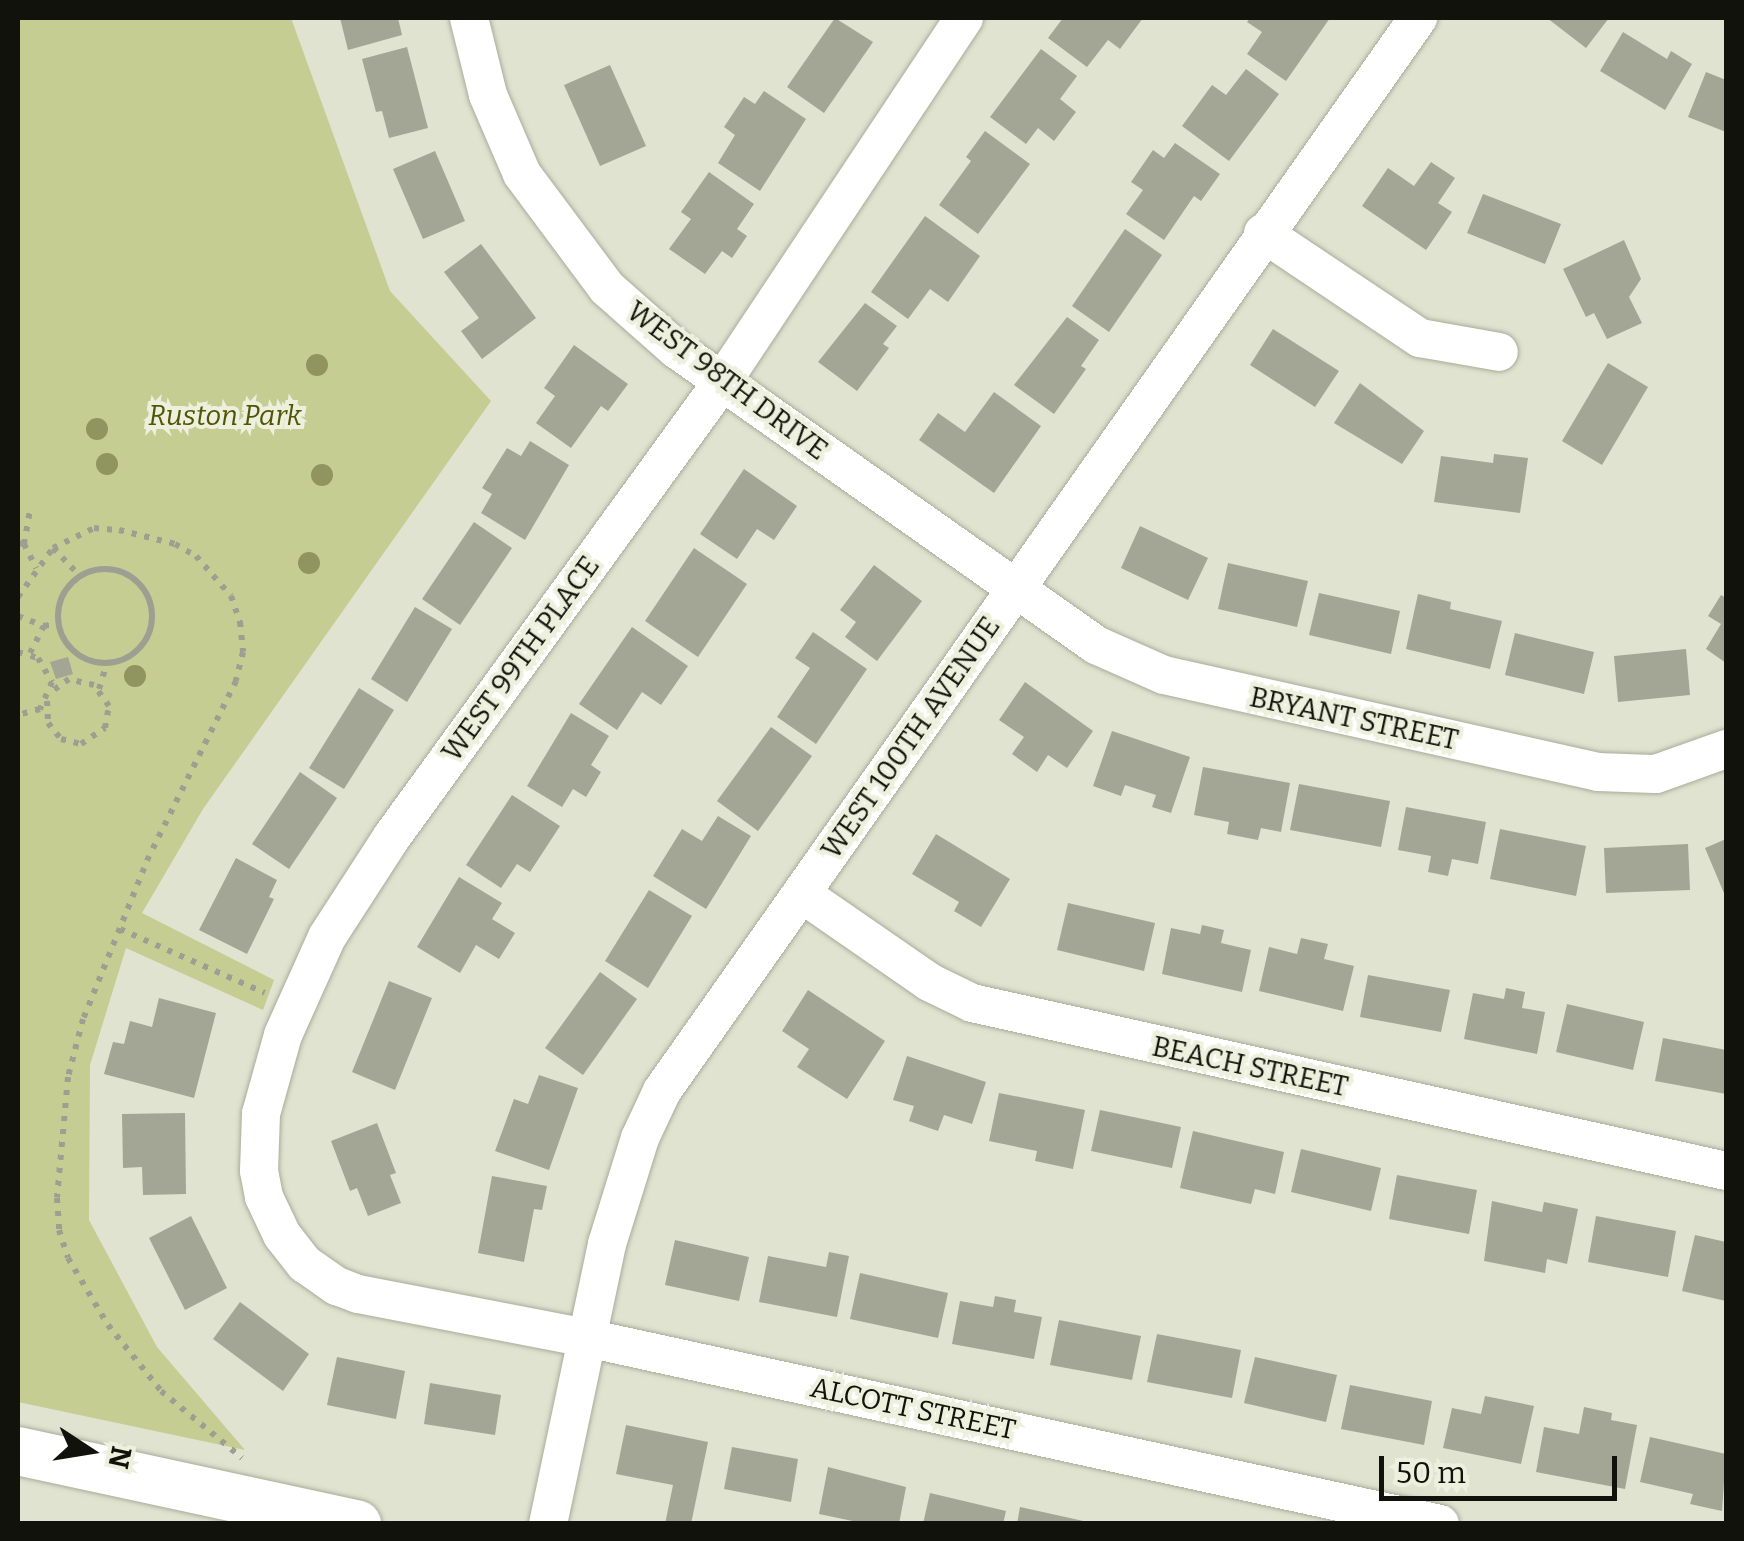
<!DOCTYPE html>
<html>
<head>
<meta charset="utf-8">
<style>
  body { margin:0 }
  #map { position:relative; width:1744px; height:1541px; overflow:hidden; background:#dfe3cf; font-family:Bitter,serif }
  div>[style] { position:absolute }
  .green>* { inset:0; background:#c5cd93 }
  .building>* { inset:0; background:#a3a694 }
  .path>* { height:6px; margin-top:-3px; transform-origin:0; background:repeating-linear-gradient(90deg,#9da090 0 5px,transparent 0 13px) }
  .path>.ring { margin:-3px; padding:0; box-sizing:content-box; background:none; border:6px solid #9da090; border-radius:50% }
  .roads { filter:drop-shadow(0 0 2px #a9ac9a) drop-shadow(0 0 2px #a9ac9a) }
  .minor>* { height:38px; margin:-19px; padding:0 19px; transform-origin:19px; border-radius:19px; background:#fff }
  .tertiary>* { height:48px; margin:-24px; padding:0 24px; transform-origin:24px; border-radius:24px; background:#fff }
  .trees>* { width:22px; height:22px; margin:-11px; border-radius:50%; background:#909560 }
  span { translate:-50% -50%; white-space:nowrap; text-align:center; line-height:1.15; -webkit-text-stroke:8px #edf0dd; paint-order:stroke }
  .street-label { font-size:28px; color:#11120b }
  .park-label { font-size:28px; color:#505606; font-style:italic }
  .frame { position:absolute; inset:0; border:20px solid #11120b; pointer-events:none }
  .north { position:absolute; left:40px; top:1401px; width:100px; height:100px; -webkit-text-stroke:8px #edf0dd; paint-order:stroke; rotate:102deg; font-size:28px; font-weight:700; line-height:40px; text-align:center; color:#11120b }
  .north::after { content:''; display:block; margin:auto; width:35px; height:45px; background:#11120b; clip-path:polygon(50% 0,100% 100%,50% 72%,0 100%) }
  .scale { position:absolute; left:1379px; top:1456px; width:238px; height:45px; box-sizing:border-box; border:5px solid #11120b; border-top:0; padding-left:12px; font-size:30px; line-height:35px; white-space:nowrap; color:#11120b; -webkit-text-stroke:8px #edf0dd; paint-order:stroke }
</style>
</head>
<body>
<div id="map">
  <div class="green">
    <i style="clip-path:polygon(18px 18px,291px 18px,390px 291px,491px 401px,203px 809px,142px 913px,274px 980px,263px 1010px,126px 948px,90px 1065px,89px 1220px,157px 1347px,245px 1450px,18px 1402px)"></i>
  </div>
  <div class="building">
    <i style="clip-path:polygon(340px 18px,398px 18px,402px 35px,348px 50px)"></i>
    <i style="clip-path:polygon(835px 18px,873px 42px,824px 113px,787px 87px)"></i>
    <i style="clip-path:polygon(1063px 18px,1143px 18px,1120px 49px,1108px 40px,1087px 67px,1048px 38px)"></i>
    <i style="clip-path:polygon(1250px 18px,1330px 18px,1286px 81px,1247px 54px,1262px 32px,1247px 22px)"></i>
    <i style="clip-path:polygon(1547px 18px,1609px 18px,1586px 48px)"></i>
    <i style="clip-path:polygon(1623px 32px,1667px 59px,1671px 51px,1692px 64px,1665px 110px,1600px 71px)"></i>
    <i style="clip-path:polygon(407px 47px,428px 128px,389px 138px,382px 111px,376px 112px,362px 59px)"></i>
    <i style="clip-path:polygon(1041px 49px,1077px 76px,1060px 99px,1076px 112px,1054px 141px,1038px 128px,1026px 144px,990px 117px)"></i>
    <i style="clip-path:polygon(610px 65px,646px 146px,600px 166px,564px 85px)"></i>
    <i style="clip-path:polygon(1246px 69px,1279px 94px,1229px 161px,1182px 126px,1212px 85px,1226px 95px)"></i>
    <i style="clip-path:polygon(1706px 72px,1726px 80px,1726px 132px,1688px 117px)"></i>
    <i style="clip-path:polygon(764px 91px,806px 119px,760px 191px,718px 163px,735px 135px,724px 127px,744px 97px,755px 104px)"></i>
    <i style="clip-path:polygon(985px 131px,1030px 164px,978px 234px,939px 205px,971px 161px,966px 157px)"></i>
    <i style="clip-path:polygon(1175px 143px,1220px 174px,1201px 201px,1194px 196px,1164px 240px,1126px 214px,1143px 190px,1131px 182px,1153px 150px,1164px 158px)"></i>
    <i style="clip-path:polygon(435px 151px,465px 221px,423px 239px,393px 169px)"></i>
    <i style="clip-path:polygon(1431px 162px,1455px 178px,1438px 203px,1452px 212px,1426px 250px,1362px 206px,1388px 168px,1414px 186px)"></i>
    <i style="clip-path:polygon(709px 172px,754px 204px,737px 229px,747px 236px,732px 258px,722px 251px,705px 274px,669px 249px,691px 219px,681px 212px)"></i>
    <i style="clip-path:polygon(1483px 194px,1561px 224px,1545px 264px,1467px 233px)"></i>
    <i style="clip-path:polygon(925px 216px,980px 256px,948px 302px,930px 289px,908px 319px,871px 292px)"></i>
    <i style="clip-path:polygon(1125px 229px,1162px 255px,1109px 332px,1072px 306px)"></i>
    <i style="clip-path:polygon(1624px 240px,1641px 279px,1629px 297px,1642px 323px,1607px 339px,1594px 313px,1586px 317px,1563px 269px)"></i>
    <i style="clip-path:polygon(481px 244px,536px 318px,482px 359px,461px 331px,479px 318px,444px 272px)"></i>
    <i style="clip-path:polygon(865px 303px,897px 326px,883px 344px,889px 348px,857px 391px,818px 362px)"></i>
    <i style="clip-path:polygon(1067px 317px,1099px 340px,1081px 366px,1086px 369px,1054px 414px,1014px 385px)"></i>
    <i style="clip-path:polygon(1273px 329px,1339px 371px,1315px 407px,1250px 365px)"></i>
    <i style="clip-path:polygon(574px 345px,628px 384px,608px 411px,601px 406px,571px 448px,536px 423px,555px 396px,544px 388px)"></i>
    <i style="clip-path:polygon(1608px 363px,1648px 387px,1602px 465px,1562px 441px)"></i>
    <i style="clip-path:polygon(1360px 383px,1424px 431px,1402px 464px,1334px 423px)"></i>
    <i style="clip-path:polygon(994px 392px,1041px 426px,994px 493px,919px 440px,938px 413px,965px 432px)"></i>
    <i style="clip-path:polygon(530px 441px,569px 465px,525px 540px,481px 513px,492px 494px,482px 488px,507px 448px,521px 456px)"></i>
    <i style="clip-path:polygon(1494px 454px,1528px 458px,1520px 513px,1434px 502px,1441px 456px,1493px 463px)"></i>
    <i style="clip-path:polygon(744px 469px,797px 506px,774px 540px,757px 529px,737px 559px,700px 534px)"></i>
    <i style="clip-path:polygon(474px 522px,512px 548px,460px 625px,422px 599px)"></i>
    <i style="clip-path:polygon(1140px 526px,1208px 558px,1188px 600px,1121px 568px)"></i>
    <i style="clip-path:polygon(694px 548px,747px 584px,698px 657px,645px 621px)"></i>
    <i style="clip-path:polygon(1228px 563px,1308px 581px,1297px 627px,1218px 609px)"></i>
    <i style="clip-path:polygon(874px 565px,922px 601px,877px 661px,845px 637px,856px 622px,840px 610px)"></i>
    <i style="clip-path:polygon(1319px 593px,1400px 611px,1391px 654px,1309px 635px)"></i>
    <i style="clip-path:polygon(1418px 594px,1451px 602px,1450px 609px,1502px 621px,1490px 669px,1406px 649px)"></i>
    <i style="clip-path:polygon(1721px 595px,1726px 598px,1726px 663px,1706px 649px,1721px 624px,1708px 616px)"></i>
    <i style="clip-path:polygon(415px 607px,452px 629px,407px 702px,371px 679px)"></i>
    <i style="clip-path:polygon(632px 627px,688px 666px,661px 705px,642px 692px,617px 730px,579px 704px)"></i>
    <i style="clip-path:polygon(813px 632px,867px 669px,816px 744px,777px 717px,810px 668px,795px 658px)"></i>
    <i style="clip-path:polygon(1515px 633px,1594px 652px,1584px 694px,1505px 675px)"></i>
    <i style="clip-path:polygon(1686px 649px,1690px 695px,1618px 702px,1614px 656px)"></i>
    <i style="clip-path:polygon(68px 657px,73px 674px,56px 679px,50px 662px)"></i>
    <i style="clip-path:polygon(1025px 682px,1093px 731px,1067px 768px,1048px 755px,1037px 772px,1012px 754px,1024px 737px,999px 720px)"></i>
    <i style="clip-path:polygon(359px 688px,394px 710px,344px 789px,309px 768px)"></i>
    <i style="clip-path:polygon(571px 713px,609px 736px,591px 765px,601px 772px,586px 797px,573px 789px,562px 807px,527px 786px)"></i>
    <i style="clip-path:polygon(771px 727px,812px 756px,758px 831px,717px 801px)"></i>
    <i style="clip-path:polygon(1112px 731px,1190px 757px,1171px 813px,1152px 807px,1156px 795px,1125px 785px,1121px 796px,1093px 786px)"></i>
    <i style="clip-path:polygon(1203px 767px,1290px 783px,1281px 832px,1261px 828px,1258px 840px,1227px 834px,1229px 822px,1194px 815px)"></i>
    <i style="clip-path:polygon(300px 772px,337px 798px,289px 869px,252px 844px)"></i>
    <i style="clip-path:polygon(1299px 784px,1390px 801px,1381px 847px,1290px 830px)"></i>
    <i style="clip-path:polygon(512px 795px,560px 826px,530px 872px,517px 864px,501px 888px,466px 865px)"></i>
    <i style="clip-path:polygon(1406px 807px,1486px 822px,1478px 864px,1452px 859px,1448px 876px,1428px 872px,1431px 856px,1398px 850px)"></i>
    <i style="clip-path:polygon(718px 816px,751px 836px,706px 909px,653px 876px,682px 829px,702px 841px)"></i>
    <i style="clip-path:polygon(1500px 829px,1586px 846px,1576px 896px,1490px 879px)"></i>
    <i style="clip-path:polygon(936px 834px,1010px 879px,981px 927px,954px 911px,959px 902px,912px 874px)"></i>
    <i style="clip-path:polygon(1726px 839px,1726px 898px,1705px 848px)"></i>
    <i style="clip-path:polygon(1688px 844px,1690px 890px,1606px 893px,1604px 848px)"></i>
    <i style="clip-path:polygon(236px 858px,277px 880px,269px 897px,274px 899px,247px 954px,199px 930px)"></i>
    <i style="clip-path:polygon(459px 877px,502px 903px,492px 919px,515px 933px,499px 959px,476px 945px,460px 973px,417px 947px)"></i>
    <i style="clip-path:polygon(649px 890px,692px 916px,648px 988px,605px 961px)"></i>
    <i style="clip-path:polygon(1068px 903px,1155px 923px,1144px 971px,1057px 950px)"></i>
    <i style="clip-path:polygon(1202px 925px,1224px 930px,1221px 943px,1251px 950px,1242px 992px,1162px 974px,1171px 928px,1200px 934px)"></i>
    <i style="clip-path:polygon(1301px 938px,1328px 944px,1324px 959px,1354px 966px,1343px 1011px,1259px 991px,1269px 947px,1297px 954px)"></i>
    <i style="clip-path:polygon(600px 972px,637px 999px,583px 1075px,545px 1048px)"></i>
    <i style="clip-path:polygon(1368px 975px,1450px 990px,1441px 1032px,1360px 1017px)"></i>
    <i style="clip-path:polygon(389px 981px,432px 998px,395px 1090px,352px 1072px)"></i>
    <i style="clip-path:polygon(1506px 988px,1525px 992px,1522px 1008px,1545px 1012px,1537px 1054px,1464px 1039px,1473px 993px,1504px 999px)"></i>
    <i style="clip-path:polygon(808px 990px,885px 1041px,847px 1099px,797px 1067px,809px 1049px,782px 1031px)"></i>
    <i style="clip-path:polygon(159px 998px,216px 1013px,194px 1098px,104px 1074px,113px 1042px,124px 1044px,130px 1021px,152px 1027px)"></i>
    <i style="clip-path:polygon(1567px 1004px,1644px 1022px,1633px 1070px,1556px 1052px)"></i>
    <i style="clip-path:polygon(1663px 1038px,1726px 1050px,1726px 1094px,1655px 1081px)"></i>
    <i style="clip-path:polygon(907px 1056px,986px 1082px,972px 1124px,944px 1115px,938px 1131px,909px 1121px,914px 1106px,893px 1100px)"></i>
    <i style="clip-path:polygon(539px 1075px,578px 1088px,549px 1170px,495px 1151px,514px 1099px,528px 1104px)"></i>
    <i style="clip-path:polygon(999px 1093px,1085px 1110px,1073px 1169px,1035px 1161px,1037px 1151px,989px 1141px)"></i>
    <i style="clip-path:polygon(1100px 1110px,1181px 1127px,1172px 1168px,1091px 1151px)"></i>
    <i style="clip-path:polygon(185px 1113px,186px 1194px,143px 1195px,142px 1167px,123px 1168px,122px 1114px)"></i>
    <i style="clip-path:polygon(377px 1123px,396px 1173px,390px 1175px,401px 1203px,368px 1216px,357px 1188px,350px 1191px,331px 1141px)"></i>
    <i style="clip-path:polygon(1193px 1131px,1284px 1152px,1275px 1194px,1255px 1189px,1251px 1204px,1180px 1188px)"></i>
    <i style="clip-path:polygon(1301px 1149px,1381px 1168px,1371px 1211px,1291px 1192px)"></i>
    <i style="clip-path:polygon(1397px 1175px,1477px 1190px,1469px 1234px,1389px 1219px)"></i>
    <i style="clip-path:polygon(492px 1176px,547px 1186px,542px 1210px,534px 1209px,524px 1262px,478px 1253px)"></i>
    <i style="clip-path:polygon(1492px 1201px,1542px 1212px,1544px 1202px,1578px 1209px,1567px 1264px,1547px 1259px,1545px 1273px,1484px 1261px)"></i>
    <i style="clip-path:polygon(191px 1216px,227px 1288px,185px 1310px,149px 1238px)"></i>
    <i style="clip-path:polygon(1596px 1216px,1676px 1231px,1668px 1277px,1588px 1262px)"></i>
    <i style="clip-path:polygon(1695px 1235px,1726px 1242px,1726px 1301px,1682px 1291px)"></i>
    <i style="clip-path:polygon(675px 1240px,749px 1257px,739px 1301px,665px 1285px)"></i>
    <i style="clip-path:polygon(829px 1252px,849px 1256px,837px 1317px,759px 1302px,768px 1256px,826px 1267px)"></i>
    <i style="clip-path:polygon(860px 1273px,948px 1293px,938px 1338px,850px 1319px)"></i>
    <i style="clip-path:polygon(995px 1296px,1016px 1300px,1014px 1312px,1042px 1317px,1034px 1359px,952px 1344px,960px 1301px,993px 1307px)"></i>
    <i style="clip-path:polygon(240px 1302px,309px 1354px,283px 1391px,213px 1339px)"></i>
    <i style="clip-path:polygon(1059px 1320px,1141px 1336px,1132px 1380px,1050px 1365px)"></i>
    <i style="clip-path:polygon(1157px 1334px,1241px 1350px,1232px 1398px,1147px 1382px)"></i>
    <i style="clip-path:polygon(337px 1357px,405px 1371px,396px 1419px,327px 1405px)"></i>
    <i style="clip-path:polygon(1255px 1357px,1337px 1375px,1326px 1422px,1244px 1403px)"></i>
    <i style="clip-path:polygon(430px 1383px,501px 1395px,495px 1435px,424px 1424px)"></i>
    <i style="clip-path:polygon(1350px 1385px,1432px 1401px,1424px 1445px,1341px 1429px)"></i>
    <i style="clip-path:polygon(1485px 1396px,1534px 1406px,1521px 1464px,1443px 1448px,1452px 1408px,1481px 1414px)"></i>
    <i style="clip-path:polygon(1584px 1407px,1612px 1413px,1611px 1420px,1637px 1425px,1625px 1489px,1536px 1472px,1544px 1427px,1579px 1434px)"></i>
    <i style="clip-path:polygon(626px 1425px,708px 1442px,691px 1524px,665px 1524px,673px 1485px,616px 1474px)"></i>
    <i style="clip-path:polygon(1650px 1437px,1726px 1454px,1722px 1511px,1690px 1504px,1693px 1494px,1640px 1482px)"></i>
    <i style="clip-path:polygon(732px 1447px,798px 1459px,791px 1502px,724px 1489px)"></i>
    <i style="clip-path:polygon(828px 1467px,906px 1487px,899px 1524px,867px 1524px,819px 1514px)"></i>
    <i style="clip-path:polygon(930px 1493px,1006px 1511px,1003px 1524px,923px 1524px)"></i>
    <i style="clip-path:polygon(1020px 1507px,1088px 1522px,1088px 1524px,1017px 1524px)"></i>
  </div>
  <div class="path">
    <i style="left:18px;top:543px;width:6px;rotate:9deg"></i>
    <i style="left:24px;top:544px;width:27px;rotate:63deg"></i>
    <i style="left:24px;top:544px;width:35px;rotate:-80deg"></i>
    <i style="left:53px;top:548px;width:39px;rotate:46deg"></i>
    <i class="ring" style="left:58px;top:569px;width:88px;height:88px"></i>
    <i style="left:18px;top:597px;width:60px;rotate:-54.5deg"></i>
    <i style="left:53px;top:548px;width:46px;rotate:-26deg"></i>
    <i style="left:94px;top:528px;width:25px;rotate:5deg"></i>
    <i style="left:119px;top:530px;width:58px;rotate:14deg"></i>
    <i style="left:175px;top:544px;width:24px;rotate:30deg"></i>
    <i style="left:196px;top:556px;width:53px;rotate:48.8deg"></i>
    <i style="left:231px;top:596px;width:28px;rotate:71deg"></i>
    <i style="left:240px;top:622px;width:30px;rotate:84deg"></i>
    <i style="left:243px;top:652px;width:30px;rotate:104deg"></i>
    <i style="left:236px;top:681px;width:195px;rotate:116.4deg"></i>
    <i style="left:149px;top:856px;width:176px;rotate:112deg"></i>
    <i style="left:83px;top:1019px;width:60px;rotate:104.5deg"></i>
    <i style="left:68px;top:1077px;width:121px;rotate:95.2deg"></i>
    <i style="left:57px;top:1198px;width:32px;rotate:86deg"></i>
    <i style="left:59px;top:1230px;width:29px;rotate:72deg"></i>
    <i style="left:68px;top:1258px;width:78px;rotate:59.2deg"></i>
    <i style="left:108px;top:1325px;width:85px;rotate:51.2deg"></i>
    <i style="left:161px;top:1391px;width:105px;rotate:39.6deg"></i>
    <i style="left:18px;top:616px;width:28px;rotate:21deg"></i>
    <i style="left:44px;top:626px;width:15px;rotate:-11deg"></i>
    <i style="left:18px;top:652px;width:21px;rotate:17deg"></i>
    <i style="left:38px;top:658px;width:28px;rotate:60deg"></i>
    <i style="left:52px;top:682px;width:30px;rotate:114deg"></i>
    <i style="left:40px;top:709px;width:23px;rotate:165deg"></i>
    <i style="left:30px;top:653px;width:30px;rotate:-63deg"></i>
    <i style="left:99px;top:689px;width:27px;rotate:-73deg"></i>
    <i style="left:47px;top:701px;width:22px;rotate:87deg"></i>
    <i style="left:48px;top:723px;width:21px;rotate:51deg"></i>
    <i style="left:61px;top:739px;width:21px;rotate:14deg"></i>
    <i style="left:81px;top:744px;width:29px;rotate:-34deg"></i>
    <i style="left:105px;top:728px;width:22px;rotate:-80deg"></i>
    <i style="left:109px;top:706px;width:26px;rotate:-126deg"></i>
    <i style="left:94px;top:685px;width:26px;rotate:-167deg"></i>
    <i style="left:69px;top:679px;width:22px;rotate:144deg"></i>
    <i style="left:120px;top:929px;width:158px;rotate:23.8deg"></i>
  </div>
  <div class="roads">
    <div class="minor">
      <i style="left:469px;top:18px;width:79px;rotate:76.1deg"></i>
      <i style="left:488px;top:95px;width:86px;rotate:66.7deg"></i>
      <i style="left:522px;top:174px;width:142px;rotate:53.3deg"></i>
      <i style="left:607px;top:288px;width:92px;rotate:41.5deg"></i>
      <i style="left:676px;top:349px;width:514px;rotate:35.17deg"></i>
      <i style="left:1096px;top:645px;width:74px;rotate:23.8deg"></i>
      <i style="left:1164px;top:675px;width:445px;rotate:12.6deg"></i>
      <i style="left:1598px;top:772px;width:58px;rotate:2deg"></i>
      <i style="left:1656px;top:774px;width:74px;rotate:-19.7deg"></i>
      <i style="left:964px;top:18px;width:437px;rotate:123.6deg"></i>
      <i style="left:722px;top:382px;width:563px;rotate:125.98deg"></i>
      <i style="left:391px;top:838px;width:118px;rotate:122.9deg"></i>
      <i style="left:327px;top:937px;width:107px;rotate:114.2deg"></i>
      <i style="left:283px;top:1035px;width:82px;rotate:105.6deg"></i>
      <i style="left:261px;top:1114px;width:57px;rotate:92deg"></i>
      <i style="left:259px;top:1171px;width:26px;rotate:79deg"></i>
      <i style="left:264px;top:1197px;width:42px;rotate:64.7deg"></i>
      <i style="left:282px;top:1235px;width:37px;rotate:52deg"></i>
      <i style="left:305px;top:1264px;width:39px;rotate:35deg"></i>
      <i style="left:337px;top:1286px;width:22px;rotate:21deg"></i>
      <i style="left:358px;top:1294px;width:233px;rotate:10.9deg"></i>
      <i style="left:587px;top:1338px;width:873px;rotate:12.3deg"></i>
      <i style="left:1263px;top:233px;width:189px;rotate:33.8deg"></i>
      <i style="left:1420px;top:338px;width:80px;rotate:10deg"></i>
      <i style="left:802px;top:894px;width:155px;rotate:34.7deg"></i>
      <i style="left:929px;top:982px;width:48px;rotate:26deg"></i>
      <i style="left:972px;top:1003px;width:772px;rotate:12.56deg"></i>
      <i style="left:548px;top:1524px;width:286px;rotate:-78.1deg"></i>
      <i style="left:607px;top:1244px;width:111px;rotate:-72.7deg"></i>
      <i style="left:640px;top:1138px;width:52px;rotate:-64.9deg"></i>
      <i style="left:662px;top:1091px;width:1313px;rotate:-54.83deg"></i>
    </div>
    <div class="tertiary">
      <i style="left:18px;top:1451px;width:347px;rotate:12.2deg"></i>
    </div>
  </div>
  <div class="trees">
    <i style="left:317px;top:365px"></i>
    <i style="left:97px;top:429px"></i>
    <i style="left:107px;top:464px"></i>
    <i style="left:322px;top:475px"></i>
    <i style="left:309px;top:563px"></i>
    <i style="left:135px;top:676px"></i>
  </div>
  <div class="street-label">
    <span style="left:727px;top:381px;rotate:37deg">WEST 98TH DRIVE</span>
    <span style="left:521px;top:659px;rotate:-54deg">WEST 99TH PLACE</span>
    <span style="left:1354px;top:719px;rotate:12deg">BRYANT STREET</span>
    <span style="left:911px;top:738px;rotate:-55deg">WEST 100TH AVENUE</span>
    <span style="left:1250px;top:1067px;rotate:12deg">BEACH STREET</span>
    <span style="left:913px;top:1409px;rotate:12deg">ALCOTT STREET</span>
  </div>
  <div class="park-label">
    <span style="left:225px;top:416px">Ruston Park</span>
  </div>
  <div class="frame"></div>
  <div class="north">N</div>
  <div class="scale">50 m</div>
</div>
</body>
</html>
